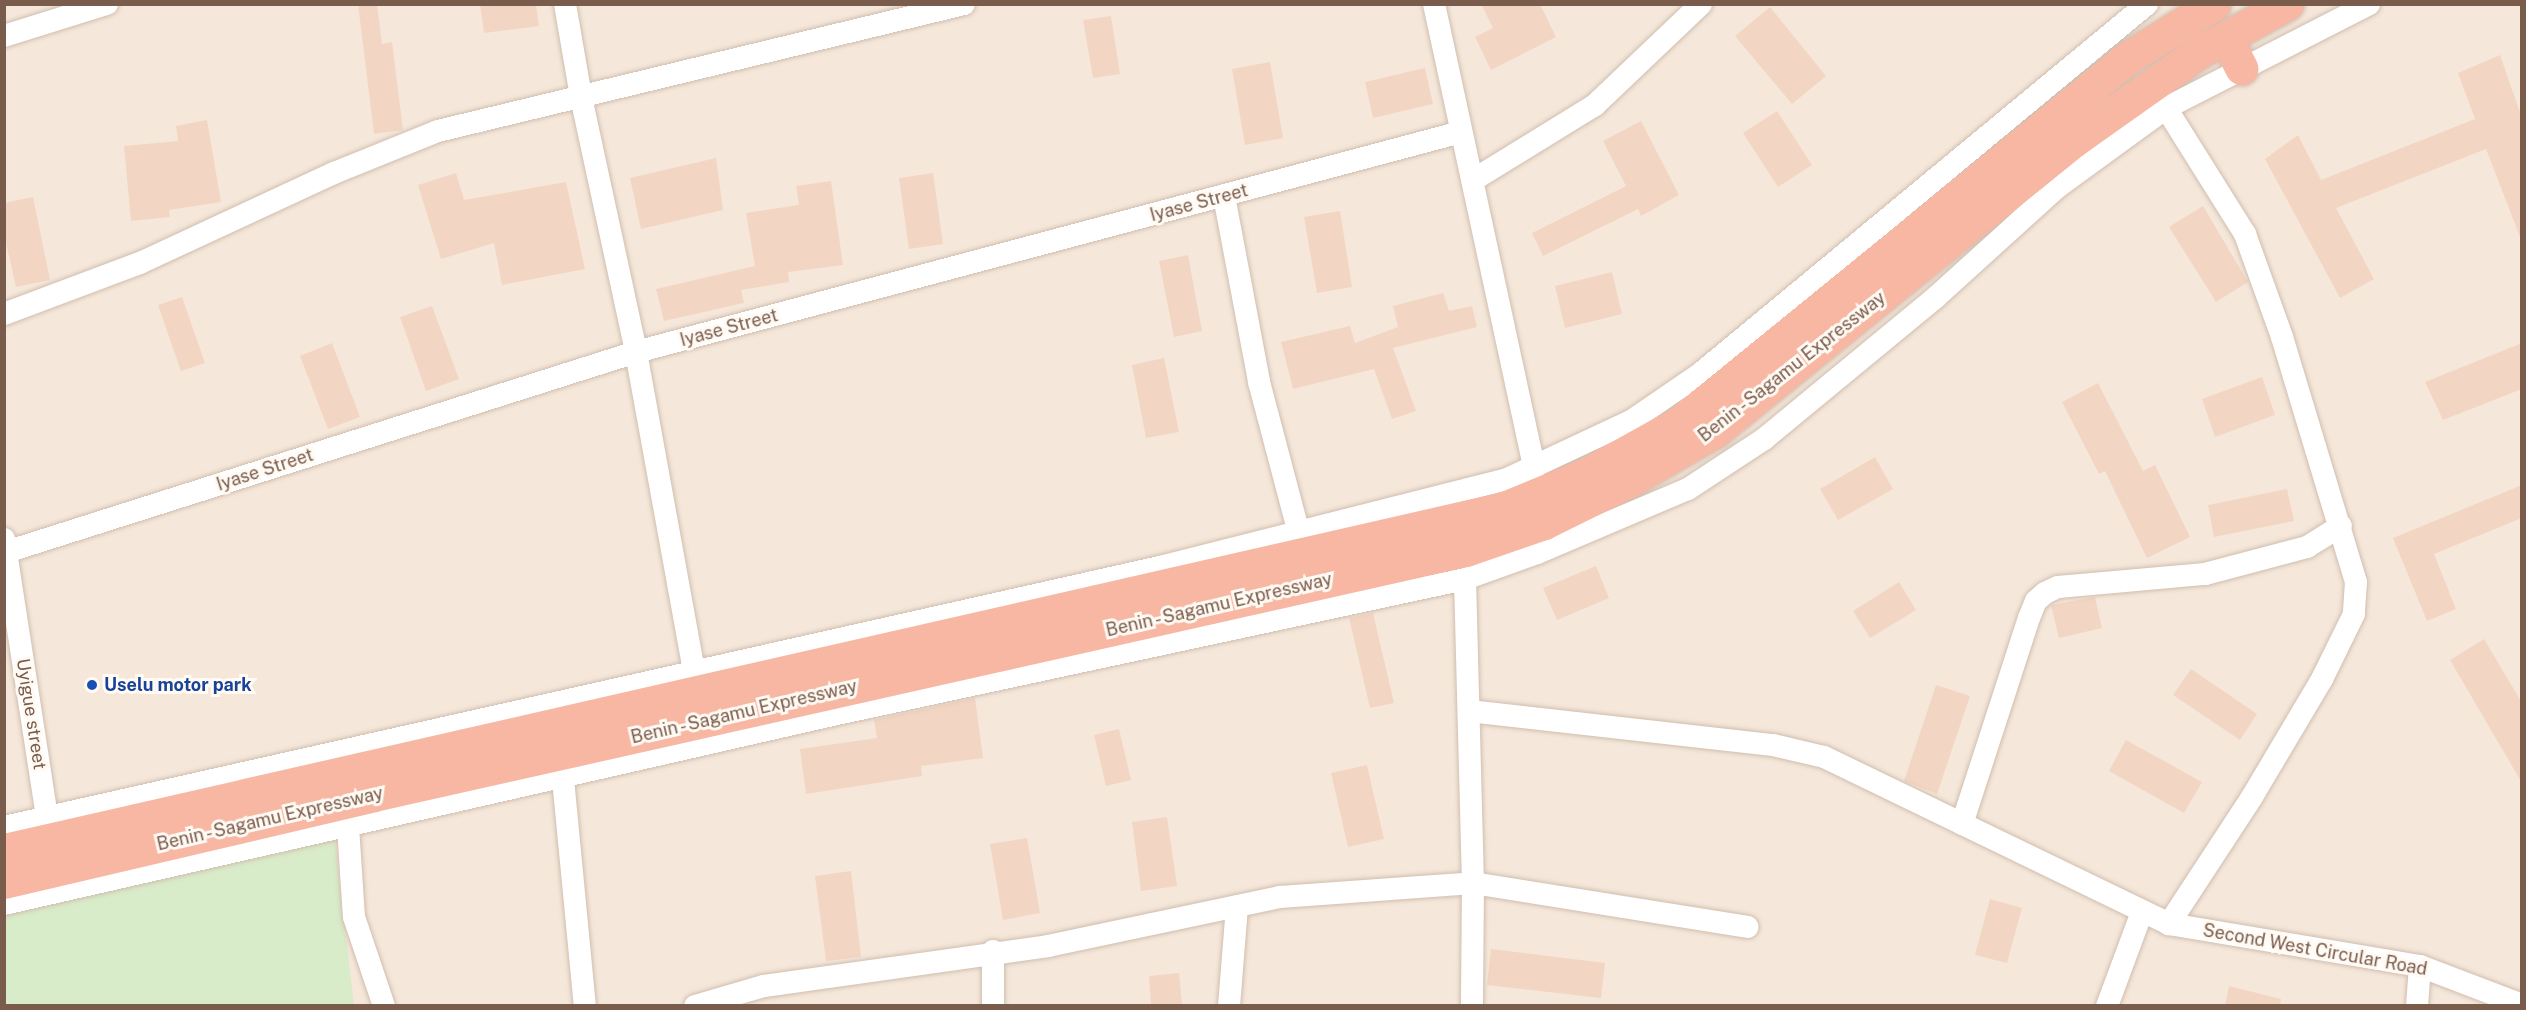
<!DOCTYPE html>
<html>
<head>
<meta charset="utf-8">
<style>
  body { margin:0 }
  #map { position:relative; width:2526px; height:1010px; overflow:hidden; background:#fdf6ec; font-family:"Public Sans",sans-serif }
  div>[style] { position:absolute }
  .residential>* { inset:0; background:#f5e8da }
  .green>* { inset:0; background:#d8ecc9 }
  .building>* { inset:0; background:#f3d5c3 }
  .roads { filter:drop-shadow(0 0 2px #d1beb0) drop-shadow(0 0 2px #d1beb0) }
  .street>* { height:22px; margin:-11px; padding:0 11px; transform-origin:11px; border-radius:11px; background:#fff }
  .highway>* { height:33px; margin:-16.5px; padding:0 16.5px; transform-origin:16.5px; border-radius:16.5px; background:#f7b7a3 }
  .dots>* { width:16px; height:16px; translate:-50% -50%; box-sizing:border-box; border:3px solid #fffaf3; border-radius:50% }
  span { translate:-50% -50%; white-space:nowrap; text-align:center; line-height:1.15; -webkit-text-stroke:6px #fffaf3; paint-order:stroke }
  .street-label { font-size:18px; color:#7a5c4d }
  .transit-label { font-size:18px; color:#164399; font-weight:700 }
  .left { translate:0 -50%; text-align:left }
  .frame { position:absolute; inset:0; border:6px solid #7a5c4d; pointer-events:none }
</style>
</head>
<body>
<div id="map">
  <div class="residential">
    <i style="clip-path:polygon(5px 5px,2521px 5px,2521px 1005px,5px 1005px)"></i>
  </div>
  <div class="green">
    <i style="clip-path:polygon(332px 818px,354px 1005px,5px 1005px,4px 887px)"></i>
  </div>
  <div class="building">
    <i style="clip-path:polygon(358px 4px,377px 4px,382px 44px,392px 42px,403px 130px,374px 134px)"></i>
    <i style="clip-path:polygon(480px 4px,536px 4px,539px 26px,484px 33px)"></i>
    <i style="clip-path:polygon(1481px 4px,1540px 4px,1556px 37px,1491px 70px,1475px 37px,1493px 28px)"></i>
    <i style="clip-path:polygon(1770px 7px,1826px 76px,1792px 104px,1735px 36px)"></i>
    <i style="clip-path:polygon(1111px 16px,1120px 74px,1093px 78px,1083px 20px)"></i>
    <i style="clip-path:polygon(2500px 55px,2522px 118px,2522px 242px,2486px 149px,2336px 208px,2374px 279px,2340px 298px,2265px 159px,2298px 135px,2321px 180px,2475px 119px,2458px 73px)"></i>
    <i style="clip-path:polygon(1270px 62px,1283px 138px,1245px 145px,1232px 69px)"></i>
    <i style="clip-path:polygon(1425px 68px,1433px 104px,1373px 118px,1365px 82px)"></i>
    <i style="clip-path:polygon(1777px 111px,1812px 165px,1778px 187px,1743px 133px)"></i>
    <i style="clip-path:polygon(207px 120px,221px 202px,169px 210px,170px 217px,131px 221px,124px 146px,178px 141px,176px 126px)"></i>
    <i style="clip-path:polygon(1641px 121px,1679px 195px,1641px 216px,1638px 209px,1543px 256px,1532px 233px,1626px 186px,1603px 141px)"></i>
    <i style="clip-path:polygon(716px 158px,723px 210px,641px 229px,630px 178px)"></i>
    <i style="clip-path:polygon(456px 173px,464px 200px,566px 182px,585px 269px,502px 285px,494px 243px,441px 259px,418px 185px)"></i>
    <i style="clip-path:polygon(933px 173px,943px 244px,909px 249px,899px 178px)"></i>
    <i style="clip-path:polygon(831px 181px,843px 265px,788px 272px,789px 282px,741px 290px,744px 303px,664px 321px,656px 289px,755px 266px,746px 213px,799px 205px,796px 186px)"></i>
    <i style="clip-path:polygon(33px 197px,50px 280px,16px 287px,4px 234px,4px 203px)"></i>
    <i style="clip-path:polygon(2203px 206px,2248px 282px,2216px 302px,2169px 227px)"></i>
    <i style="clip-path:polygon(1340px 211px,1352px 287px,1317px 293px,1304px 217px)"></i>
    <i style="clip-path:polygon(1188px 255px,1202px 331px,1174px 337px,1159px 261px)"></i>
    <i style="clip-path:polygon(1612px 272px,1622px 314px,1565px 328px,1555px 286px)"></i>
    <i style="clip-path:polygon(1443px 293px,1449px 311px,1472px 306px,1477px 327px,1393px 348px,1416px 411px,1392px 419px,1374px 369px,1293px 389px,1281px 342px,1350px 326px,1355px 343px,1398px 327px,1393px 306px)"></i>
    <i style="clip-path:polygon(182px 297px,205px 363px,181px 371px,158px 305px)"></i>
    <i style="clip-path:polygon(432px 306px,459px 379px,426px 391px,400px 317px)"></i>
    <i style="clip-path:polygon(332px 343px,360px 417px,328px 429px,300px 356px)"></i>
    <i style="clip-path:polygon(2522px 343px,2522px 389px,2443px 420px,2425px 382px)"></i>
    <i style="clip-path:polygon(1164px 358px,1179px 432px,1146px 438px,1132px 365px)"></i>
    <i style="clip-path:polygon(2262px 377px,2275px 415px,2215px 437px,2202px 399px)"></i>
    <i style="clip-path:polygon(2098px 383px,2143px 471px,2155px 465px,2190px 537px,2147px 558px,2105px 471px,2099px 474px,2062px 402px)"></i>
    <i style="clip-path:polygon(1875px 457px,1893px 489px,1838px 520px,1820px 489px)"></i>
    <i style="clip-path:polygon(2522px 485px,2522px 518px,2434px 554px,2456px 609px,2427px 621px,2393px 538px)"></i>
    <i style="clip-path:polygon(2287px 489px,2294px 521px,2214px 537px,2208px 505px)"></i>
    <i style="clip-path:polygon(1596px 566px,1609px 598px,1557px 620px,1543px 588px)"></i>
    <i style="clip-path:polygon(1899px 582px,1916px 610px,1870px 638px,1853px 611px)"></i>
    <i style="clip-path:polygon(2095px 597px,2102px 628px,2059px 638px,2051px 605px)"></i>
    <i style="clip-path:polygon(1373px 613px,1394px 703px,1370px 708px,1349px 618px)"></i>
    <i style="clip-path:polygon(2484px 639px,2522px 703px,2522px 783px,2450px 660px)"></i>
    <i style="clip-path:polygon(2191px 669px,2257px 714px,2240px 740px,2173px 695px)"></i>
    <i style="clip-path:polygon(1936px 685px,1970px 696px,1937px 794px,1904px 781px)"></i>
    <i style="clip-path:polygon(975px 698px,983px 758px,921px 766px,922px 776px,806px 794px,800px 749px,877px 738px,874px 720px)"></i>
    <i style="clip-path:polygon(1119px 729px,1131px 780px,1106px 786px,1094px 735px)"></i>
    <i style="clip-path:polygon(2126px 740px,2202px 782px,2184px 813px,2109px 771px)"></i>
    <i style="clip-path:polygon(1367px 765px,1384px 839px,1348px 847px,1331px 773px)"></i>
    <i style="clip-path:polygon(1167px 817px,1177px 886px,1141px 891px,1132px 822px)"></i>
    <i style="clip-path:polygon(1027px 838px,1040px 913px,1003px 920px,990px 844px)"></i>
    <i style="clip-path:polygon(851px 871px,861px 957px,826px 961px,815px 876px)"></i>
    <i style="clip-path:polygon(1990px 899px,2022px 908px,2007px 963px,1975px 955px)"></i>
    <i style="clip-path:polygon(1491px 949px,1605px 963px,1601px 998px,1487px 985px)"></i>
    <i style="clip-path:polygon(1179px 973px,1182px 1005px,1151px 1005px,1149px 976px)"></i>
    <i style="clip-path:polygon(2229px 986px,2281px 999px,2280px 1005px,2225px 1005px)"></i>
  </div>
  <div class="roads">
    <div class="street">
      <i style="left:565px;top:4px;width:94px;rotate:80.2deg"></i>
      <i style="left:581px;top:97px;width:261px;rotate:77.8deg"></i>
      <i style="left:636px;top:352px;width:324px;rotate:79.7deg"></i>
      <i style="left:1434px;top:4px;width:475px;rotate:77.8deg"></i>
      <i style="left:4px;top:36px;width:108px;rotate:-17.3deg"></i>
      <i style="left:2166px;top:108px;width:149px;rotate:57.9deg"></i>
      <i style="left:2245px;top:234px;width:109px;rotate:70.2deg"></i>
      <i style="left:2282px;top:337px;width:256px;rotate:73.2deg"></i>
      <i style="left:2356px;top:582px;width:32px;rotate:94deg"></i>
      <i style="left:2354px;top:614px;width:72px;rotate:116.2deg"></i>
      <i style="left:2322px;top:679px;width:137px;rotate:120.7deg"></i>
      <i style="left:2252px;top:797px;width:152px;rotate:123.2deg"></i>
      <i style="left:1473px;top:180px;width:143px;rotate:-31.6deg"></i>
      <i style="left:1595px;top:105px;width:146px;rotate:-43.6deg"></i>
      <i style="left:1224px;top:196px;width:189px;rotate:79.3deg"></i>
      <i style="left:1259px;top:382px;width:156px;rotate:75.2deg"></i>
      <i style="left:4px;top:314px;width:145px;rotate:-20.6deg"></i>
      <i style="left:140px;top:263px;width:214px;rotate:-24.9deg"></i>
      <i style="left:334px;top:173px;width:112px;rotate:-22deg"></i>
      <i style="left:438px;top:131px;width:541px;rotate:-13.57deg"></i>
      <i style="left:4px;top:539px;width:281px;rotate:81.2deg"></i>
      <i style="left:6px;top:552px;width:661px;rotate:-17.61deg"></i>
      <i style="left:636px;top:352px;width:854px;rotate:-14.93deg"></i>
      <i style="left:1465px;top:579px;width:304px;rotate:88.5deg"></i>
      <i style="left:1473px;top:883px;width:123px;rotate:90.5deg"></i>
      <i style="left:1469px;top:711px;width:306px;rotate:6.4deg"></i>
      <i style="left:1773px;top:745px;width:52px;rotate:13.2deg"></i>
      <i style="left:1824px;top:757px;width:383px;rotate:25.8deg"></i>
      <i style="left:2169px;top:924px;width:254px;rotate:9.5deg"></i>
      <i style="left:2420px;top:966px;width:109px;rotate:20.9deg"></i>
      <i style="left:563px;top:779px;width:228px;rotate:84.5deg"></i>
      <i style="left:1962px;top:824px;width:217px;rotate:-72deg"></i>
      <i style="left:2029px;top:618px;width:18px;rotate:-68deg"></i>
      <i style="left:2036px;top:601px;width:12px;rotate:-42deg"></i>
      <i style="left:2045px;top:593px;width:14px;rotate:-25deg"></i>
      <i style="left:2058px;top:587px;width:148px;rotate:-5.1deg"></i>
      <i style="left:2205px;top:574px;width:106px;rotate:-14.8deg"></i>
      <i style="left:2307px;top:547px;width:40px;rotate:-32deg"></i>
      <i style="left:4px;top:827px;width:1189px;rotate:-12.68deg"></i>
      <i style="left:1164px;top:566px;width:352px;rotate:-14.2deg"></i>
      <i style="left:1505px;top:480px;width:139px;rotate:-25.1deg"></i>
      <i style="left:1631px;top:421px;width:85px;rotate:-34.4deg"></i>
      <i style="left:1701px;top:373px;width:579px;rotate:-39.6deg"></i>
      <i style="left:348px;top:827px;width:90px;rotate:86.2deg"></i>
      <i style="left:354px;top:917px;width:94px;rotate:71.4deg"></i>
      <i style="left:4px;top:904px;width:854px;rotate:-12.85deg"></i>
      <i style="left:837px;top:714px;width:642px;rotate:-12.13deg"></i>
      <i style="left:1465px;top:579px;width:77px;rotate:-19.9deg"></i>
      <i style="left:1537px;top:553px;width:164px;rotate:-23deg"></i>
      <i style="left:1688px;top:489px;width:91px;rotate:-33.3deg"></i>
      <i style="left:1764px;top:439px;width:222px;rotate:-39.5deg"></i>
      <i style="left:1935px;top:298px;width:162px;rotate:-42.2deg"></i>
      <i style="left:2055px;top:189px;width:137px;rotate:-36.1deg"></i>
      <i style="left:2166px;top:108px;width:228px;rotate:-27.1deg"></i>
      <i style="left:695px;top:1006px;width:72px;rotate:-16.2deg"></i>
      <i style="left:764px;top:986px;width:287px;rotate:-8deg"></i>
      <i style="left:1048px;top:946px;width:237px;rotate:-11.9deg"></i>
      <i style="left:1280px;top:897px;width:194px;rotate:-4.1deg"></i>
      <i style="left:1473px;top:883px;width:278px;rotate:9.1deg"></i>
      <i style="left:993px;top:1006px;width:55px;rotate:-90deg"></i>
      <i style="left:1229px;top:1006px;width:100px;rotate:-85.4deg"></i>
      <i style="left:2107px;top:1006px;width:100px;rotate:-69.6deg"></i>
      <i style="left:2417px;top:1006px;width:40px;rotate:-85.7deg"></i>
    </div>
    <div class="highway">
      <i style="left:2226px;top:38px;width:34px;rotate:63deg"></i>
      <i style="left:4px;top:850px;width:1538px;rotate:-12.84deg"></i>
      <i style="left:1504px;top:508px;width:90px;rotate:-22.3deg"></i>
      <i style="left:1587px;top:474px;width:107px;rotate:-29.2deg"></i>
      <i style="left:1680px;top:422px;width:579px;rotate:-39.11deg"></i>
      <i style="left:2129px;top:57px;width:100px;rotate:-31.9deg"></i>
      <i style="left:4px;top:882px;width:380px;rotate:-13.2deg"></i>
      <i style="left:374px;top:795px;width:1119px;rotate:-12.65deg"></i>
      <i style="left:1466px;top:550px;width:83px;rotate:-19.1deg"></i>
      <i style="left:1544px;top:523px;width:95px;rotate:-26.3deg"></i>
      <i style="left:1629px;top:481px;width:99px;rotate:-30.2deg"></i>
      <i style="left:1715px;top:431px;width:464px;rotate:-39deg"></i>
      <i style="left:2076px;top:139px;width:151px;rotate:-35.3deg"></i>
      <i style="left:2199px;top:52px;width:100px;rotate:-28.6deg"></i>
    </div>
  </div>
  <div class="dots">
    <i style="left:92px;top:685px;background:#1a4fb4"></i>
  </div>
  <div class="street-label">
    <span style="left:1199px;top:203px;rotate:-15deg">Iyase Street</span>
    <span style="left:729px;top:328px;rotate:-15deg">Iyase Street</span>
    <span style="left:1792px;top:367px;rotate:-38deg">Benin - Sagamu Expressway</span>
    <span style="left:265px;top:470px;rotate:-18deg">Iyase Street</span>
    <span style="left:1219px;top:605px;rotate:-13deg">Benin - Sagamu Expressway</span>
    <span style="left:744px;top:712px;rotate:-13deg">Benin - Sagamu Expressway</span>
    <span style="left:31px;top:714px;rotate:81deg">Uyigue street</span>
    <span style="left:270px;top:819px;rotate:-13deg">Benin - Sagamu Expressway</span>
    <span style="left:2315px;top:950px;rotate:10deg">Second West Circular Road</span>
  </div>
  <div class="transit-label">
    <span class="left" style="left:104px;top:685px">Uselu motor park</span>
  </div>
  <div class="frame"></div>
</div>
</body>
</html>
